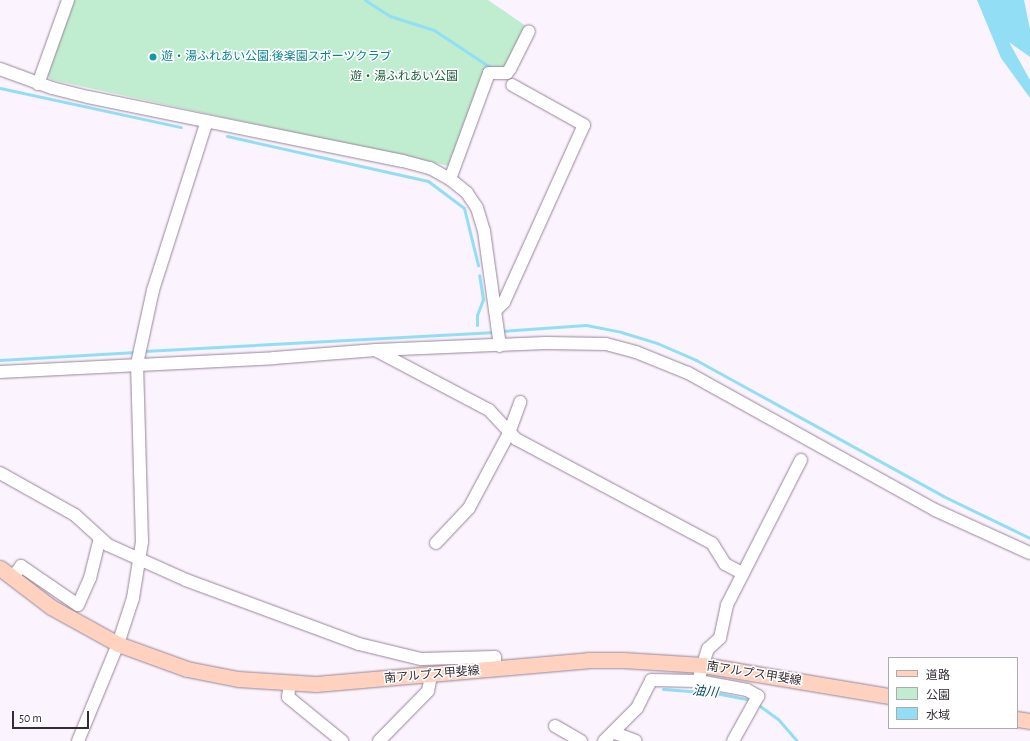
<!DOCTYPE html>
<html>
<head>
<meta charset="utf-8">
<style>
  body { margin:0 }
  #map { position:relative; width:1030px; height:741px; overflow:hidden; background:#fbf3fd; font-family:"Alegreya Sans","Noto Sans JP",sans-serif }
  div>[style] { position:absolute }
  .green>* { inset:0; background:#c0eccf }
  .water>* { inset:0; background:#92dff5 }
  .stream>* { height:3px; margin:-1.5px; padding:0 1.5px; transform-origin:1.5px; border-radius:1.5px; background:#92dff5 }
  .roads { filter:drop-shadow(0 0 1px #97859a) drop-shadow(0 0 1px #97859a) }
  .minor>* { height:12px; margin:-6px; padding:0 6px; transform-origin:6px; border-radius:6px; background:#fff }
  .major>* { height:15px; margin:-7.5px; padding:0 7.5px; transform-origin:7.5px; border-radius:7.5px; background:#fed2be }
  .dots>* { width:11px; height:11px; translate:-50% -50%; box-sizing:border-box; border:2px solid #fff; border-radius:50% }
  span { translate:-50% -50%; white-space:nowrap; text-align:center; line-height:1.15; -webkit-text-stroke:3px #fff; paint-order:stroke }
  .culture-label { font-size:12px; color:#0d838f }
  .left { translate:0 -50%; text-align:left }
  .park-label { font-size:12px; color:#1c5f3b }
  .street-label { font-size:12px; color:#342c35 }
  .water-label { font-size:13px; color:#0c4f5f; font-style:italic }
  .legend { position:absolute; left:888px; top:657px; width:130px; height:72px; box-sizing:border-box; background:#fff; border:1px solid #aeabae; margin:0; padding:5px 7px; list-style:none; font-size:12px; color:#342c35 }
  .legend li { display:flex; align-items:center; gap:8px; height:20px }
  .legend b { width:20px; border:1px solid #aeabae }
  .scale { position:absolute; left:12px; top:711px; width:77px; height:18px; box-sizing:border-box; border:2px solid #342c35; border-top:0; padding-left:5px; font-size:12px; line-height:14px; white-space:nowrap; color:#342c35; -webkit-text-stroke:3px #fff; paint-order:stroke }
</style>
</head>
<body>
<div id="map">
  <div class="green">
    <i style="clip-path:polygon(74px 0,488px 0,526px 26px,505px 68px,495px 67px,449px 166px,52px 80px,48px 77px,48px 74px)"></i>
  </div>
  <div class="water">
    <i style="clip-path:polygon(977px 0,1024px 0,1030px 29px,1030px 57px,1009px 42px,1030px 80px,1030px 98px,1001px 58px)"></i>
  </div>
  <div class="stream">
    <i style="left:365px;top:0;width:30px;rotate:33deg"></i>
    <i style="left:390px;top:16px;width:46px;rotate:17.7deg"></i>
    <i style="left:434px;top:30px;width:67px;rotate:33.5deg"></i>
    <i style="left:0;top:88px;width:185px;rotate:12.2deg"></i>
    <i style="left:227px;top:136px;width:206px;rotate:12.6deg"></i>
    <i style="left:428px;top:181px;width:45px;rotate:36.9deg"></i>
    <i style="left:464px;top:208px;width:59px;rotate:76.2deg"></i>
    <i style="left:477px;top:325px;width:10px;rotate:-90deg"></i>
    <i style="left:477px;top:315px;width:17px;rotate:-69deg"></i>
    <i style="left:483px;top:299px;width:24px;rotate:-99deg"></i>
    <i style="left:501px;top:331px;width:85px;rotate:-4deg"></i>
    <i style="left:586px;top:325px;width:36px;rotate:11deg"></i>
    <i style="left:621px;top:332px;width:38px;rotate:17deg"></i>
    <i style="left:657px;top:343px;width:43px;rotate:23.6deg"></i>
    <i style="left:696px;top:360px;width:282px;rotate:28.8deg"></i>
    <i style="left:943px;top:496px;width:97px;rotate:25.8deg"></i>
    <i style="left:144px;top:351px;width:352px;rotate:-3.1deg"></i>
    <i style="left:0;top:360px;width:136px;rotate:-3.4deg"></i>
    <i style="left:663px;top:689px;width:52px;rotate:4.4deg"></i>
    <i style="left:715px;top:693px;width:32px;rotate:11deg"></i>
    <i style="left:760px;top:706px;width:22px;rotate:36deg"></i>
    <i style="left:778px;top:719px;width:29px;rotate:49deg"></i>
  </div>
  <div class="roads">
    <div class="minor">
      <i style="left:0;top:69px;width:55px;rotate:20.1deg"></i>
      <i style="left:52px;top:88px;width:37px;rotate:14deg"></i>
      <i style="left:88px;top:97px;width:321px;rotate:11.5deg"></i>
      <i style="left:403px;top:161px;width:28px;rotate:15deg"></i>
      <i style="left:430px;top:168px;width:23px;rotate:29deg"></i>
      <i style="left:450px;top:179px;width:22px;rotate:39deg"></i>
      <i style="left:467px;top:193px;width:18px;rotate:56deg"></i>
      <i style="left:477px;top:208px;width:24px;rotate:73deg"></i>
      <i style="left:484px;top:231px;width:116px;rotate:82.1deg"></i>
      <i style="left:38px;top:84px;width:89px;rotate:-70.3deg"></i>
      <i style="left:450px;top:179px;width:113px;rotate:-69.8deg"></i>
      <i style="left:489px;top:73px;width:18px"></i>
      <i style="left:507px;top:73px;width:5px;rotate:-53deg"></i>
      <i style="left:510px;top:69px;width:42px;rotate:-63.4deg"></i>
      <i style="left:496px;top:310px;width:11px;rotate:-45deg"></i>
      <i style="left:504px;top:302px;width:194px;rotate:-65.7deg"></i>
      <i style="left:584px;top:125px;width:82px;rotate:-150.9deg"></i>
      <i style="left:377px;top:351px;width:127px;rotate:27.8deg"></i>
      <i style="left:489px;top:410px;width:40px;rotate:47deg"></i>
      <i style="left:516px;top:439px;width:222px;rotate:28deg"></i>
      <i style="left:712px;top:543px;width:25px;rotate:58deg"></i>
      <i style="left:725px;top:564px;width:19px;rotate:28deg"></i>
      <i style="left:0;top:372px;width:274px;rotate:-2.9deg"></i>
      <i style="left:274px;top:358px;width:102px;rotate:-4.5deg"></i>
      <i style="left:376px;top:350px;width:170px;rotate:-2.4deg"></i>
      <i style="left:546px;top:343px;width:60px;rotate:1deg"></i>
      <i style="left:606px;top:344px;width:31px;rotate:15deg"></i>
      <i style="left:636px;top:352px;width:56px;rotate:22deg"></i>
      <i style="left:688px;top:373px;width:282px;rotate:29deg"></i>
      <i style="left:935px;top:510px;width:104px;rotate:24.4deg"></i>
      <i style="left:0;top:473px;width:86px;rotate:29.2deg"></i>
      <i style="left:75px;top:515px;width:45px;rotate:42.3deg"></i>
      <i style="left:108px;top:545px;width:85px;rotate:24.2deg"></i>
      <i style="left:186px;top:580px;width:184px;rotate:20.3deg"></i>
      <i style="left:359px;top:644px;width:64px;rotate:13.6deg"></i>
      <i style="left:421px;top:659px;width:74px;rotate:-1.5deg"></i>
      <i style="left:495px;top:657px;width:13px;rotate:90deg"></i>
      <i style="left:436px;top:543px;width:48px;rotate:-46.7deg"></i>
      <i style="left:469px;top:508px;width:85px;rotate:-61.9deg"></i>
      <i style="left:509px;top:433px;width:33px;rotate:-70deg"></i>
      <i style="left:12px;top:578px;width:15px;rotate:-53deg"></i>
      <i style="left:21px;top:566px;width:69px;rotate:34.4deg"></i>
      <i style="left:78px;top:605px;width:30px;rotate:-66deg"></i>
      <i style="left:90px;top:578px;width:41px;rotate:-76deg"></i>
      <i style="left:698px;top:681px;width:50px;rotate:10.4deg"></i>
      <i style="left:747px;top:690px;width:13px;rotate:29deg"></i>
      <i style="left:758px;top:696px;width:51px;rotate:119.1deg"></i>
      <i style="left:290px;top:683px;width:14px;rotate:98deg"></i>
      <i style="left:288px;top:697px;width:70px;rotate:39.2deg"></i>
      <i style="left:555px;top:726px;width:30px;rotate:30deg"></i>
      <i style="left:615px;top:733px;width:22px;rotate:21deg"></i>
      <i style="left:78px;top:741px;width:105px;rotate:-67.6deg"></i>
      <i style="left:118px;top:644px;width:48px;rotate:-71.9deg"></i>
      <i style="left:133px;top:598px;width:57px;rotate:-80.9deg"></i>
      <i style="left:142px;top:542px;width:178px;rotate:-91.6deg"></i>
      <i style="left:137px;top:364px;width:76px;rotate:-77.8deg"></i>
      <i style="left:153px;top:290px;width:177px;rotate:-72.3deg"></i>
      <i style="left:379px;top:741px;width:70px;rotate:-45.6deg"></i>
      <i style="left:428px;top:691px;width:16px;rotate:-79deg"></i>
      <i style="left:604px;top:741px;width:47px;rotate:-45deg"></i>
      <i style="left:637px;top:708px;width:31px;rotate:-63deg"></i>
      <i style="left:651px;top:680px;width:47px;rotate:1.2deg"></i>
      <i style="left:698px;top:681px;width:34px;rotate:-73deg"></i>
      <i style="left:708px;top:649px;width:16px;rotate:-43deg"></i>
      <i style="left:720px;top:638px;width:34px;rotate:-78deg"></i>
      <i style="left:727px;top:605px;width:163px;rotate:-63deg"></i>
    </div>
    <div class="major">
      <i style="left:0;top:568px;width:64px;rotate:37.4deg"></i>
      <i style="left:51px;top:607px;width:77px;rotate:28.9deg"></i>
      <i style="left:118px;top:644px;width:73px;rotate:19.9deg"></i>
      <i style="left:187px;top:669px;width:52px;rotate:11.1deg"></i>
      <i style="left:238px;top:679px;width:78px;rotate:3.7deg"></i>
      <i style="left:316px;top:684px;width:273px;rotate:-5deg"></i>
      <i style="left:588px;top:660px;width:35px"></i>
      <i style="left:623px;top:660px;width:80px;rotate:3.6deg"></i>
      <i style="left:703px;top:665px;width:189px;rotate:9.5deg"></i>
      <i style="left:1017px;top:719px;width:13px;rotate:9deg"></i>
    </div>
  </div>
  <div class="dots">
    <i style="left:153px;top:57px;background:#0f9aa8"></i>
  </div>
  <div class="culture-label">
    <span class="left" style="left:161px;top:57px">遊・湯ふれあい公園;後楽園スポーツクラブ</span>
  </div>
  <div class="park-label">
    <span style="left:404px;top:77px">遊・湯ふれあい公園</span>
  </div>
  <div class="street-label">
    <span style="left:754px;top:674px;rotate:9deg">南アルプス甲斐線</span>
    <span style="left:432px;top:675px;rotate:-5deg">南アルプス甲斐線</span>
  </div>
  <div class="water-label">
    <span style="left:705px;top:693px;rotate:6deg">油川</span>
  </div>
  <ul class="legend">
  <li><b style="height:5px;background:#fed2be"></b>道路</li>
  <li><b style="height:11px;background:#c0eccf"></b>公園</li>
  <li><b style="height:11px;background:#92dff5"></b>水域</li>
  </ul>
  <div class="scale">50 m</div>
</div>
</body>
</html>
